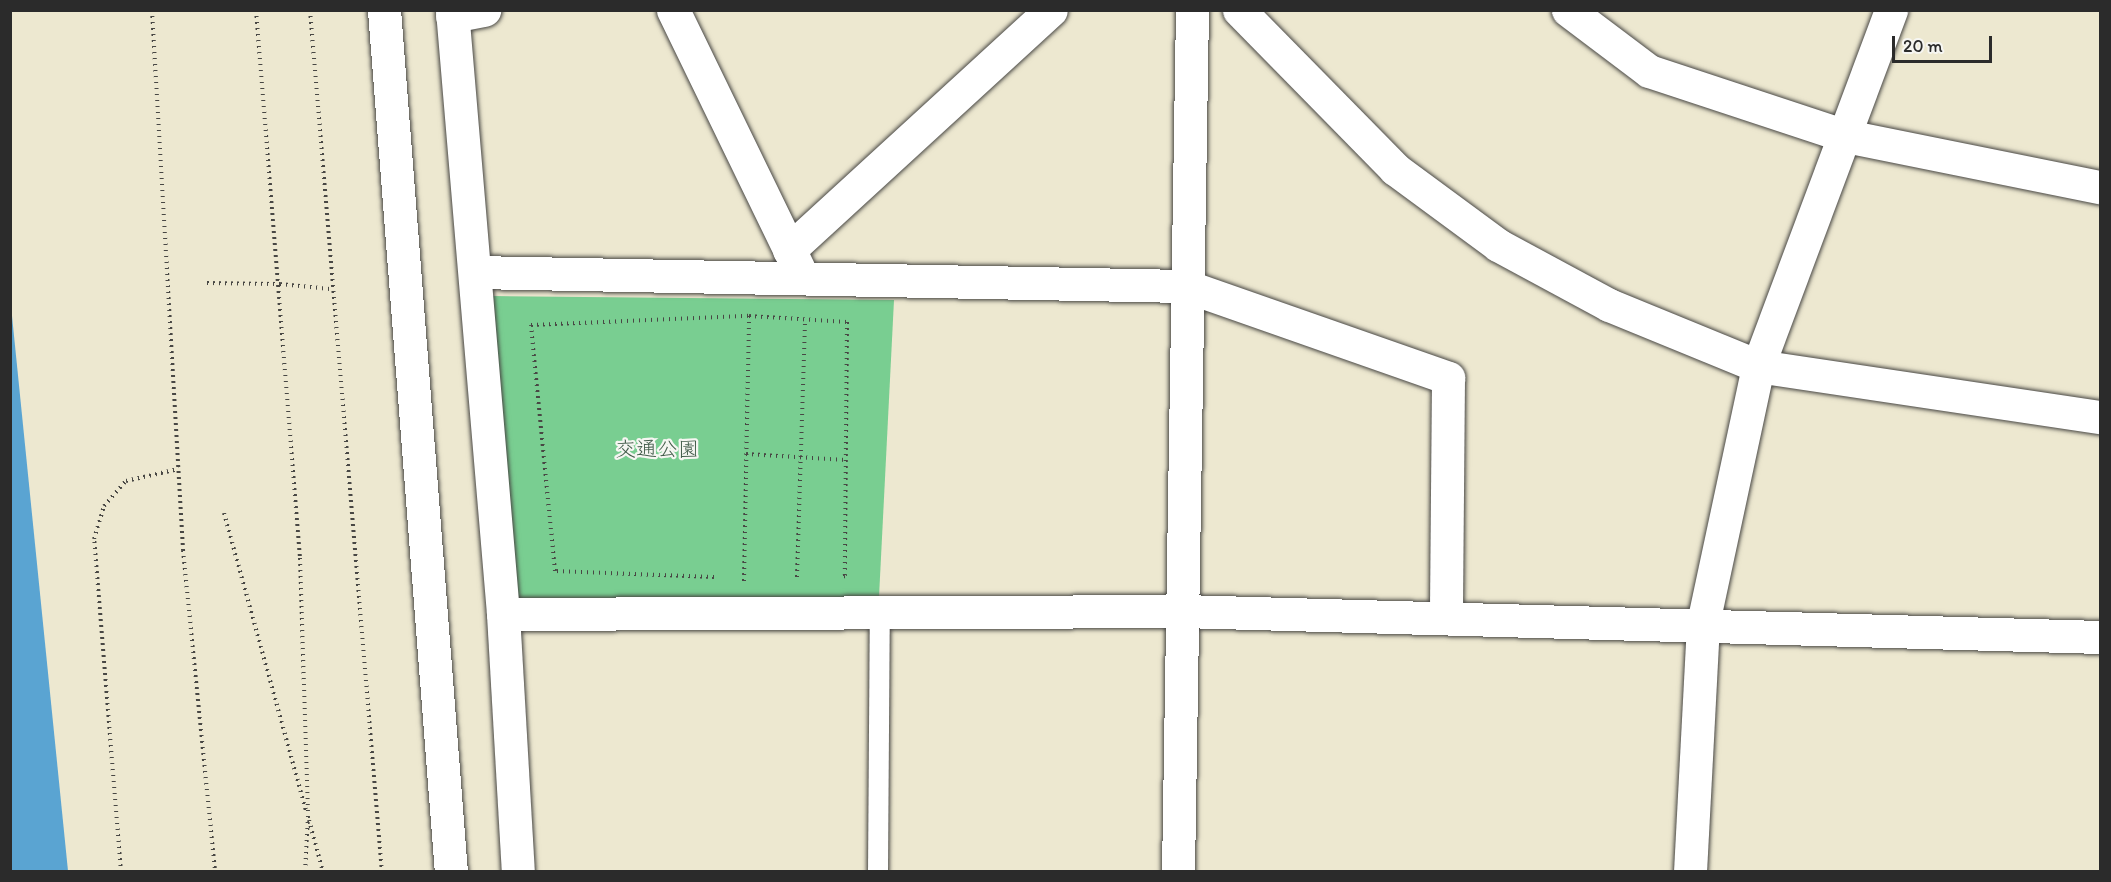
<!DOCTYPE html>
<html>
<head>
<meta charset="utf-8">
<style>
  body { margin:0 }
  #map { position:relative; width:2111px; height:882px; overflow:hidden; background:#ede8d0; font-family:Itim,"Klee One",sans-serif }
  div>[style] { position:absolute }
  .green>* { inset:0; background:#79ce91 }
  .water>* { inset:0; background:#5aa4d2 }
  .path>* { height:4px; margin-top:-2px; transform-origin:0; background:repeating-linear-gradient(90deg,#484744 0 1.5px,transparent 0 6px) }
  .roads { filter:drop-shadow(0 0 2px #484744) drop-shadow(0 0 2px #484744) }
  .service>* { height:20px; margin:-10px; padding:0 10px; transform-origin:10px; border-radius:10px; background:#fff }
  .minor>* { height:33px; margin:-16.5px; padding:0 16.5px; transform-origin:16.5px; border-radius:16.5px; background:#fff }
  .tertiary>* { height:33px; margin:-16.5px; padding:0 16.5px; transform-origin:16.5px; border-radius:16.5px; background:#fff }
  span { translate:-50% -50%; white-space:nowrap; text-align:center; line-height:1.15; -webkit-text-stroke:4.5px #f6f6f2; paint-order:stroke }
  .park-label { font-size:21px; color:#425c4a }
  .frame { position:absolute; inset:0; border:12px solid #2b2b2b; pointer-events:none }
  .scale { position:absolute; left:1892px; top:36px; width:100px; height:27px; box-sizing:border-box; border:3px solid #2b2b2b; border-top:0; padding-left:8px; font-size:18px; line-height:21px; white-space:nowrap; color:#2b2b2b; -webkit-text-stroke:4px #f6f6f2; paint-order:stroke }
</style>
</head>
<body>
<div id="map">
  <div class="green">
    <i style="clip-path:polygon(493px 296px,894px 300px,879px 597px,518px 600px)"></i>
  </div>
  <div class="water">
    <i style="clip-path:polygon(10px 306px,11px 306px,68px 871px,11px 871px)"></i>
  </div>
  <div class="path">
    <i style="left:152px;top:10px;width:541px;rotate:86.71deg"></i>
    <i style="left:183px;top:550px;width:324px;rotate:84.3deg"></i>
    <i style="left:256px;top:10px;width:550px;rotate:85.41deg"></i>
    <i style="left:300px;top:558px;width:258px;rotate:88.2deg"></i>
    <i style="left:308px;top:816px;width:56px;rotate:93.1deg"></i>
    <i style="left:310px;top:10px;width:865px;rotate:85.23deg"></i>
    <i style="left:207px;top:283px;width:73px;rotate:0.8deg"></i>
    <i style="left:280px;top:284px;width:50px;rotate:5.7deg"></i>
    <i style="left:746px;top:454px;width:100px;rotate:3.4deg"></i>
    <i style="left:224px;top:513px;width:308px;rotate:74.6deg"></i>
    <i style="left:714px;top:577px;width:159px;rotate:-177.8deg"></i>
    <i style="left:555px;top:571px;width:247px;rotate:-95.6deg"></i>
    <i style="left:531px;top:325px;width:218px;rotate:-2.4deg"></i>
    <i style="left:797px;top:577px;width:257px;rotate:-88.2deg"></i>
    <i style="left:744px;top:581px;width:265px;rotate:-88.9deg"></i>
    <i style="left:749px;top:316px;width:98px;rotate:3.5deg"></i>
    <i style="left:847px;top:322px;width:254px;rotate:90.5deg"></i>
    <i style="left:845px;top:576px;width:4px;rotate:166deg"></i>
    <i style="left:309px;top:820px;width:54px;rotate:74.9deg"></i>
    <i style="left:121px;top:872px;width:334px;rotate:-94.6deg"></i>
    <i style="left:94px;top:539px;width:34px;rotate:-73deg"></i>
    <i style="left:104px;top:506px;width:33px;rotate:-49deg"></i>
    <i style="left:126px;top:481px;width:54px;rotate:-12.8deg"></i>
  </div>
  <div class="roads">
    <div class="service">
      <i style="left:878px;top:872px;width:262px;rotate:-89.6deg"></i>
    </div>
    <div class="minor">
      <i style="left:452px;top:10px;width:606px;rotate:85.17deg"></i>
      <i style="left:503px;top:614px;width:258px;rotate:86.7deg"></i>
      <i style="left:673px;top:10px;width:287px;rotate:64.1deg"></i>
      <i style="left:1239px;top:10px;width:223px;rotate:45.5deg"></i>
      <i style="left:1395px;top:169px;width:128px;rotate:36.4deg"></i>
      <i style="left:1498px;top:245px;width:126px;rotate:28.4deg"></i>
      <i style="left:1609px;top:305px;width:161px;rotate:22.3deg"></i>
      <i style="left:1758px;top:366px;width:346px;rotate:8.5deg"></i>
      <i style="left:1568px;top:10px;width:101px;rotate:37deg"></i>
      <i style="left:1649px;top:71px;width:207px;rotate:18.3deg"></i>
      <i style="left:1846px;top:136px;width:259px;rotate:11.4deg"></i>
      <i style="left:452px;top:16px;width:33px;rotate:-11deg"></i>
      <i style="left:789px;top:250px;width:355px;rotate:-42.5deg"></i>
      <i style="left:475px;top:272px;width:711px;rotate:1.13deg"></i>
      <i style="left:1186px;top:286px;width:278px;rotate:19.3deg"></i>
      <i style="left:1448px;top:378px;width:239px;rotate:90.5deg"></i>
      <i style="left:503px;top:614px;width:679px;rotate:-0.25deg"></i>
      <i style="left:1182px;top:611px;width:918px;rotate:1.62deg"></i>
      <i style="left:1178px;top:872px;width:862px;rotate:-89.07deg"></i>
    </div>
    <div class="tertiary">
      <i style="left:384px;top:10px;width:865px;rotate:85.56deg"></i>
      <i style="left:1690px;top:872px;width:249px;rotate:-87deg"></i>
      <i style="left:1703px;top:623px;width:263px;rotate:-77.9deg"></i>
      <i style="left:1758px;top:366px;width:380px;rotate:-69.5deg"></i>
    </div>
  </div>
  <div class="park-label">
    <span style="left:657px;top:449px">交通公園</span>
  </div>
  <div class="frame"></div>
  <div class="scale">20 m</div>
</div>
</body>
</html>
